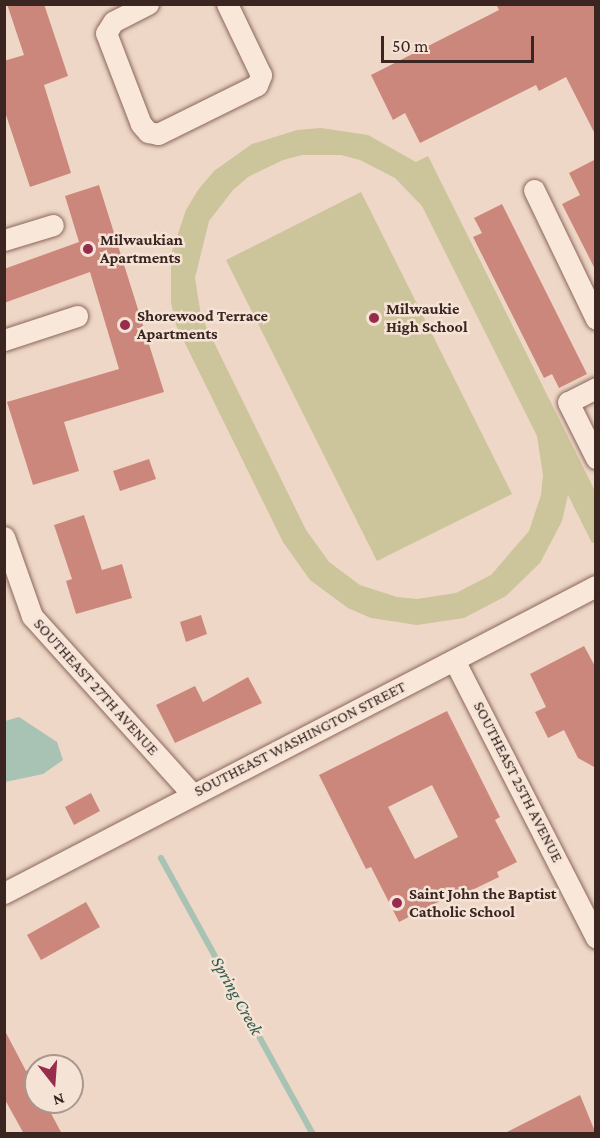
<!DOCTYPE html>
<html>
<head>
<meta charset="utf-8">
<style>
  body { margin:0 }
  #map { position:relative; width:600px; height:1138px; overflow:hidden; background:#eed7c6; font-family:"Crimson Pro",serif }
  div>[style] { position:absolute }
  .green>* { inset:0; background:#ccc49a }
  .water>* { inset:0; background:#a8c2b3 }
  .stream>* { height:6px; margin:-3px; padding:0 3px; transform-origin:3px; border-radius:3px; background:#a8c2b3 }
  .building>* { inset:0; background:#cc877d }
  .roads { filter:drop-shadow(0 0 2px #8a675c) drop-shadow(0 0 2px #8a675c) }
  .minor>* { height:21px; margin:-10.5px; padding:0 10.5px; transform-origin:10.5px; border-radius:10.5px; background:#f9e7da }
  .dots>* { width:16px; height:16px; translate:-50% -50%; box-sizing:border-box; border:3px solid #f5e3d6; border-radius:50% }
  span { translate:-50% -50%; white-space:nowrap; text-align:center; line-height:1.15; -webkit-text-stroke:5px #f5e3d6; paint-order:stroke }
  .poi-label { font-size:16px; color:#3a2520; font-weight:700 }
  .left { translate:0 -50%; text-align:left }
  .street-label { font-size:16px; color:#3a2520 }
  .water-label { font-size:18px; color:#2f594a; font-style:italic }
  .frame { position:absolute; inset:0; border:6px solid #3a2520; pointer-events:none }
  .north { position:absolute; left:24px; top:1054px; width:60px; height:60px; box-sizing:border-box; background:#f5e3d6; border:2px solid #aa978d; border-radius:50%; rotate:163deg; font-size:16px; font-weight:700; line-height:24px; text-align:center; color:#3a2520 }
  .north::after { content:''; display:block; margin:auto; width:21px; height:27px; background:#982c4c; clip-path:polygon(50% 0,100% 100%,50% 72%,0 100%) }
  .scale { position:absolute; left:381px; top:36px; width:153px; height:27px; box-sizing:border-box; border:3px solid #3a2520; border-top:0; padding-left:8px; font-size:18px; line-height:21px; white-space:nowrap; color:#3a2520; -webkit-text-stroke:4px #f5e3d6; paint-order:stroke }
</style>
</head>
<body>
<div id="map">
  <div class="green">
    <i style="clip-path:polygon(evenodd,321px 128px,368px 135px,416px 162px,428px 156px,595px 491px,595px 542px,592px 543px,568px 495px,562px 521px,540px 563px,506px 596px,464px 618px,417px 625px,371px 618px,348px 608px,310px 580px,283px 542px,176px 325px,171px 302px,171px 254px,186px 210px,198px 190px,214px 171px,252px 144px,297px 130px,321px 128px,302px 155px,341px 155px,360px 160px,395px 178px,422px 206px,537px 436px,543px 475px,541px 495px,529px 531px,491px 575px,456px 593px,417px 599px,397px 597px,360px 585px,329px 562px,306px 530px,201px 316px,195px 278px,209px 221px,233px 190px,248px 177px,283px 160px,302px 155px)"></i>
    <i style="clip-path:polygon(361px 192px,512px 494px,377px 561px,226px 260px)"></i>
  </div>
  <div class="water">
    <i style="clip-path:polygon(19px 717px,57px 742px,63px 760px,43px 774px,5px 782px,5px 721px)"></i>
  </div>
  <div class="stream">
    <i style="left:161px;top:858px;width:315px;rotate:61.2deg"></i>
  </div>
  <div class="building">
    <i style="clip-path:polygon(7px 4px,44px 4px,68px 76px,44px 85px,71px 173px,30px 187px,4px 109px,4px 61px,24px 55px)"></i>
    <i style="clip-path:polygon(496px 4px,596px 4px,596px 136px,566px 77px,539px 91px,536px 85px,420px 143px,405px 113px,393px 120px,371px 75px,499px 10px)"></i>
    <i style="clip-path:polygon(596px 159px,596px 271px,562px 204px,580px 195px,569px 173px)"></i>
    <i style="clip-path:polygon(99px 185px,164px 392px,64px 422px,79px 471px,33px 485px,7px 402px,119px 369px,90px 272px,4px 303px,4px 269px,79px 242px,65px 196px)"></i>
    <i style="clip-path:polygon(502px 204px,587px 374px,559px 388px,552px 374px,544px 378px,473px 237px,482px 233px,474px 218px)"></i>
    <i style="clip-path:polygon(149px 459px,156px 479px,120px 491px,113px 471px)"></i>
    <i style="clip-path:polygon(84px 515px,102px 570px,122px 564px,132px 598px,76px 614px,66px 581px,72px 579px,54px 525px)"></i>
    <i style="clip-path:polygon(201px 615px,207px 634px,186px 642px,180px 622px)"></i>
    <i style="clip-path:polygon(584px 646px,596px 668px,596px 768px,578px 758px,564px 730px,548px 738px,535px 712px,546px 707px,530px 674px)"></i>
    <i style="clip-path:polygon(248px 677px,262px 703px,175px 743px,156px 705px,195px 686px,203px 702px)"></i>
    <i style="clip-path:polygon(evenodd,447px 711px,500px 817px,495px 820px,517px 862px,497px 872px,499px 877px,468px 892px,466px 888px,399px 922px,371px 867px,366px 869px,319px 775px,447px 711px,432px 785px,458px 837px,415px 859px,388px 807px,432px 785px)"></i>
    <i style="clip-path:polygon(91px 793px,100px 811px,74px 825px,65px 807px)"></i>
    <i style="clip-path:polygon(86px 902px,100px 927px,41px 960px,27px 935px)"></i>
    <i style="clip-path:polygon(4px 1029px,26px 1071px,36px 1065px,36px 1102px,45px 1102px,62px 1134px,24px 1134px,4px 1098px)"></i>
    <i style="clip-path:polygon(580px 1095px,596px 1134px,503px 1134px)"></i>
  </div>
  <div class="roads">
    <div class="minor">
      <i style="left:148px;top:4px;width:39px;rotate:153deg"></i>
      <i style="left:113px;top:22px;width:13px;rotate:122deg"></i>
      <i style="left:106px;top:33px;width:97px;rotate:69deg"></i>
      <i style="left:141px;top:124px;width:11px;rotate:49deg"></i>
      <i style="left:148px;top:132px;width:10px;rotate:11deg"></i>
      <i style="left:158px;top:134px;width:110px;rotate:-26.3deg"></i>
      <i style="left:257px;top:85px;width:11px;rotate:-68deg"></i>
      <i style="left:261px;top:75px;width:79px;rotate:-115.6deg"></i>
      <i style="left:534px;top:190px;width:143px;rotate:64.3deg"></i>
      <i style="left:4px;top:240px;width:51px;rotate:-17deg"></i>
      <i style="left:4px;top:340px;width:77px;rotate:-18.2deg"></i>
      <i style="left:596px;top:388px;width:31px;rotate:153deg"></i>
      <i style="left:568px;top:402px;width:63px;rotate:63.4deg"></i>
      <i style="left:4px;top:537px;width:84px;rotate:70.5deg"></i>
      <i style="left:32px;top:616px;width:239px;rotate:48deg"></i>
      <i style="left:454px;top:660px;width:312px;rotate:62.9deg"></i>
      <i style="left:4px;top:893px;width:667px;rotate:-27.41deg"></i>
    </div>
  </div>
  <div class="dots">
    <i style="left:88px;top:249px;background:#982c4c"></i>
    <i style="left:374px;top:318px;background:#982c4c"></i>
    <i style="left:125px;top:325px;background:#982c4c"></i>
    <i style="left:397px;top:903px;background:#982c4c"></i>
  </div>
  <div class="poi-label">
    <span class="left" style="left:100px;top:249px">Milwaukian<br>Apartments</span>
    <span class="left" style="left:386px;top:318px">Milwaukie<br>High School</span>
    <span class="left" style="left:137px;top:325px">Shorewood Terrace<br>Apartments</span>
    <span class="left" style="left:409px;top:903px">Saint John the Baptist<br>Catholic School</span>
  </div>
  <div class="street-label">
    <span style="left:96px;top:687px;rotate:48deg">SOUTHEAST 27TH AVENUE</span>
    <span style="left:300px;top:739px;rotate:-27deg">SOUTHEAST WASHINGTON STREET</span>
    <span style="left:518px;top:782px;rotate:63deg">SOUTHEAST 25TH AVENUE</span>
  </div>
  <div class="water-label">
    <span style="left:237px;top:996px;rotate:61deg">Spring Creek</span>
  </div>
  <div class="frame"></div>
  <div class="north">N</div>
  <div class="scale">50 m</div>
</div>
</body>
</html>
